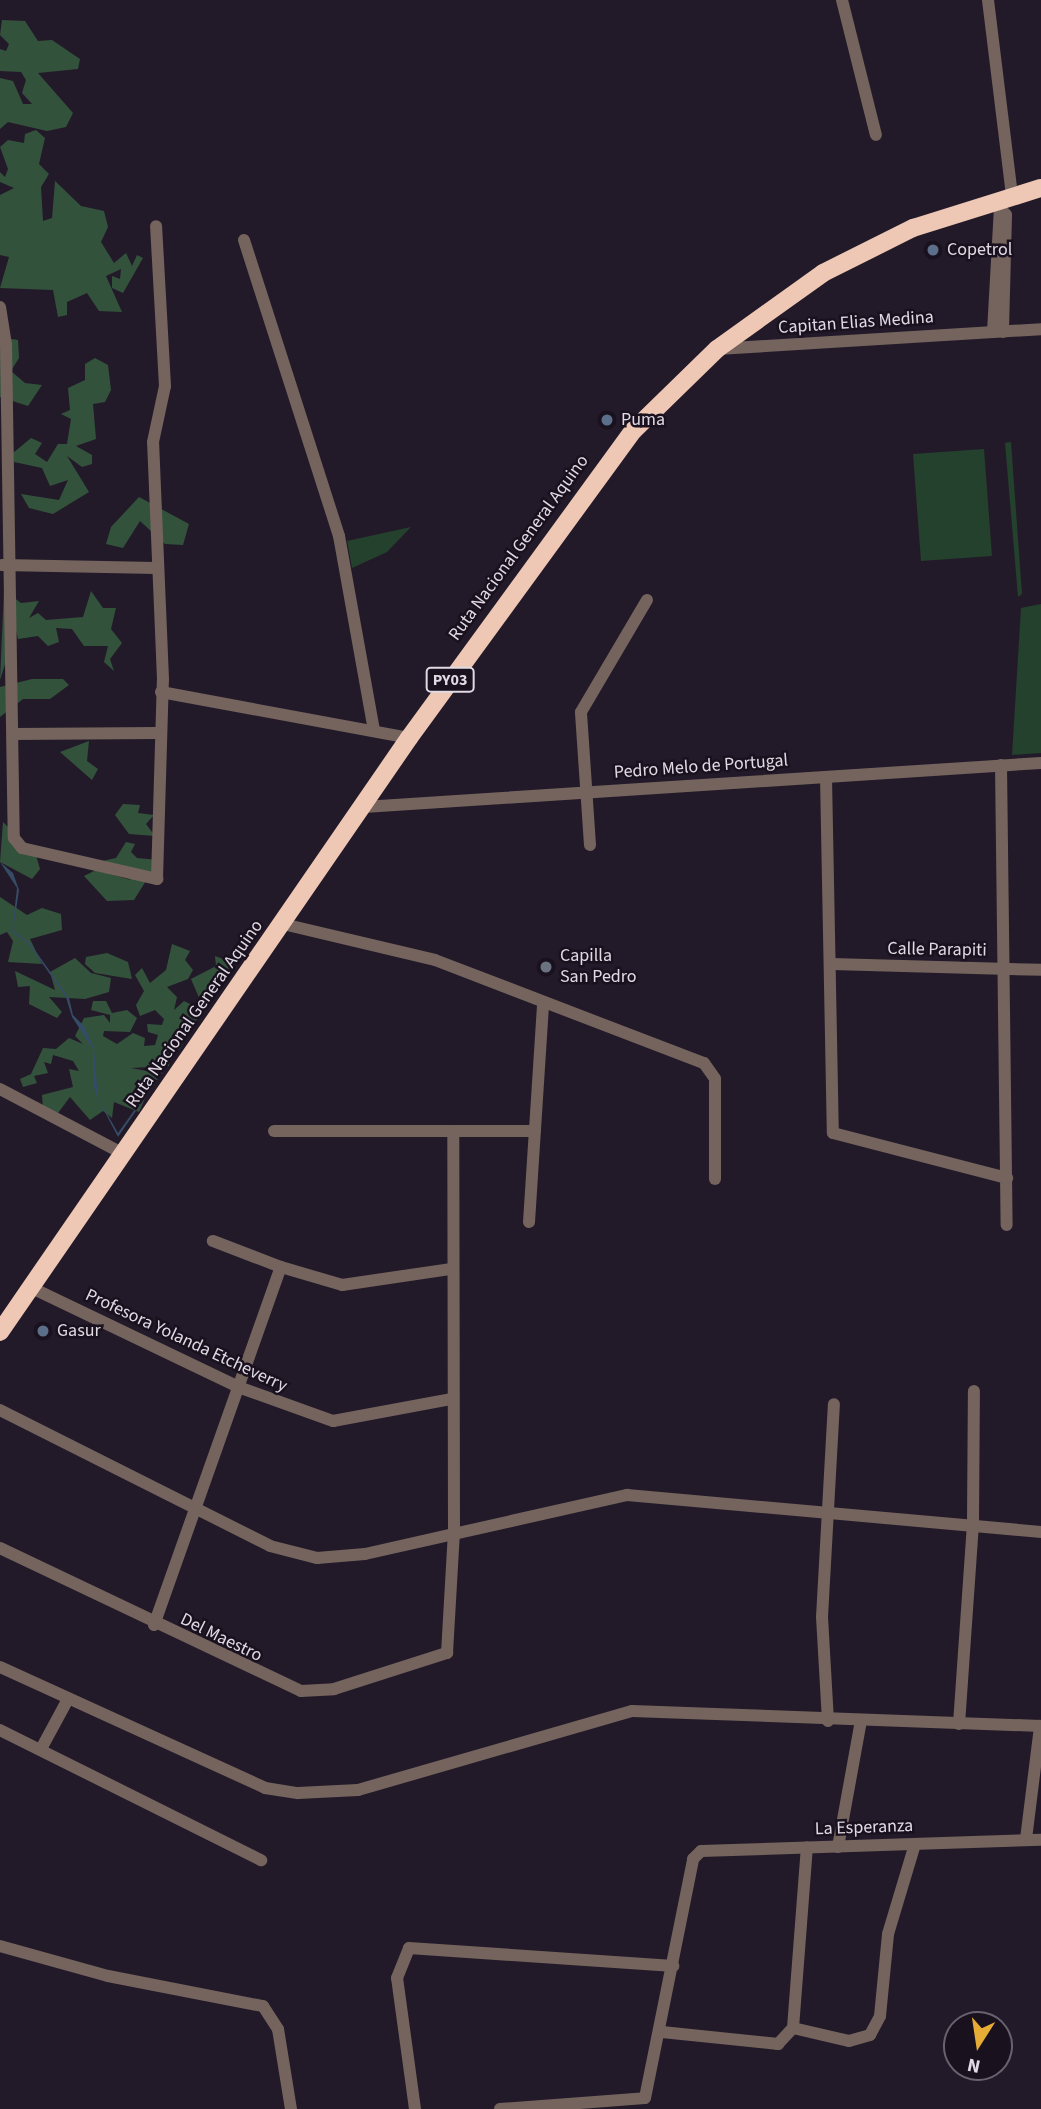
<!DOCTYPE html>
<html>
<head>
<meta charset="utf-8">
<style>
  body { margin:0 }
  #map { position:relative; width:1041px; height:2109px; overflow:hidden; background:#231a29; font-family:"Source Sans 3",sans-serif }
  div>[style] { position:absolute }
  .green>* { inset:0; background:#24412d }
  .forest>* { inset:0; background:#33523c }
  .water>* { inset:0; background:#364b65 }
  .minor>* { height:12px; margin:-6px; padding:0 6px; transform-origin:6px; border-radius:6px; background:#74645d }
  .highway>* { height:18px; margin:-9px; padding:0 9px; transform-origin:9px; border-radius:9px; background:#efc7b5 }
  .dots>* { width:19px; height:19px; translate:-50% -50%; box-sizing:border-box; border:4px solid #1a111f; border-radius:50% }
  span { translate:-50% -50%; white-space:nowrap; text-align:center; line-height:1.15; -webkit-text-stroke:5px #1a111f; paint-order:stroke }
  .shield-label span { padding:2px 5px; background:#1a111f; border:2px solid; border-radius:5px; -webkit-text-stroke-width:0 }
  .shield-label { font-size:16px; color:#e0dae4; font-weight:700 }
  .poi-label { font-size:18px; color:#e0dae4 }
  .left { translate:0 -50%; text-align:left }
  .street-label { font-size:18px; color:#e0dae4 }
  .north { position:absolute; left:943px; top:2011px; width:70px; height:70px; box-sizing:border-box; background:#1a111f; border:2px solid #69616e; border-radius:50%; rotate:192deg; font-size:19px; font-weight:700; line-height:28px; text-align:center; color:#e0dae4 }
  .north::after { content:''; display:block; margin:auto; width:24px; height:32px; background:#e7ac36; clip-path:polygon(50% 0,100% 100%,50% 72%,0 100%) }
</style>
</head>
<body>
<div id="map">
  <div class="green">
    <i style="clip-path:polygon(1011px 442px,1022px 594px,1018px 597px,1005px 443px)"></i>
    <i style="clip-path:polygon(984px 449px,992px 556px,921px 561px,913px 454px)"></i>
    <i style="clip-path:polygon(411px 527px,387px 552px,352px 568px,347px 541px)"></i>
    <i style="clip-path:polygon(1041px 604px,1041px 753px,1012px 755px,1021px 608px)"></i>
  </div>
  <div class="forest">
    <i style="clip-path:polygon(2px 20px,25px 21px,38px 41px,52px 40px,80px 59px,78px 69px,38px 73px,73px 113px,66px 127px,47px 131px,8px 122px,0 129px,0 78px,13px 81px,23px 104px,32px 104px,22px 93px,26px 80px,21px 72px,0 71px,0 49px,6px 51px,9px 44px,0 35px)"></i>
    <i style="clip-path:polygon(36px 130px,45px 138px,39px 164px,49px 174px,41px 187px,43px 221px,52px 218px,55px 181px,81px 206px,104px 211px,108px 227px,101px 242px,114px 263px,126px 253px,132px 266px,137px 255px,143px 258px,123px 293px,112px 288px,112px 276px,120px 279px,121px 269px,106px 276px,122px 312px,99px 311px,87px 293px,67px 302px,67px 315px,58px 317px,53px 290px,0 288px,9px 257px,0 255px,0 195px,14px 188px,0 182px,0 172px,5px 177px,8px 169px,0 147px,8px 140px,24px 143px,25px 134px)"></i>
    <i style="clip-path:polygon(0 327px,6px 338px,18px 340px,19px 358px,11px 371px,25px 383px,42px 385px,28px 406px,0 397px)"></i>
    <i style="clip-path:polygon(95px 358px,108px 365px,111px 390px,105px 402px,93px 404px,96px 439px,76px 446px,92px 455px,92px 464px,82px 467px,67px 456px,89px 492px,53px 514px,29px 508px,21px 494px,59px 500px,68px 480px,50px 486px,42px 468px,14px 462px,13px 453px,31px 438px,42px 443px,35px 454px,47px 462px,58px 444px,67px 444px,71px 419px,61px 414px,70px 410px,68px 388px,85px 380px,85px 364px)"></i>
    <i style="clip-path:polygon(139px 497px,189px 524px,183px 545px,165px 544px,140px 521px,123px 548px,106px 544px,111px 527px)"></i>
    <i style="clip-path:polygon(4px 590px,21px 603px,39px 601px,29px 618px,38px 613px,46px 620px,83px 617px,91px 591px,103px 608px,116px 608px,111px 629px,122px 643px,110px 659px,114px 671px,104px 662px,108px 646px,84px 646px,72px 629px,56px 628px,59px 642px,48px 646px,38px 636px,18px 639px,16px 630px,0 680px)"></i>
    <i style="clip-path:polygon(32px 679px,63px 679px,69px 685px,50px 699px,23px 699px,0 717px,0 687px)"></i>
    <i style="clip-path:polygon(89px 741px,87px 761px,98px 769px,92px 780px,60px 752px)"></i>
    <i style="clip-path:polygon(123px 804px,140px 805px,138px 813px,154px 815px,146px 824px,155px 836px,129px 834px,115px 815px)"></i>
    <i style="clip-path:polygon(3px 822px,36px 855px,40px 869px,32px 879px,0 862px)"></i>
    <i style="clip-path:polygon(126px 842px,135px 844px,131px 852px,137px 858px,159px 860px,134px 900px,107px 901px,84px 876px,96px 870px,131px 880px,98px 862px,116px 858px)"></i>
    <i style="clip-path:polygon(0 897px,27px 915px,42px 908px,61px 914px,62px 930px,30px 939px,42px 964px,8px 962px,13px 941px,7px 932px,0 935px)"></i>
    <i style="clip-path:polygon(172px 944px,190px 951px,185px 960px,193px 970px,188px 979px,167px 987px,177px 997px,174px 1010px,184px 1001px,202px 1010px,180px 1049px,170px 1052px,169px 1066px,131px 1068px,158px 1073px,154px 1086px,143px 1082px,147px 1094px,139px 1112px,114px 1102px,112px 1118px,103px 1111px,90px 1120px,70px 1097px,58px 1113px,43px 1109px,42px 1095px,73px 1087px,69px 1069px,79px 1071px,73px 1061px,53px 1055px,51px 1064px,44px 1062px,48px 1073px,34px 1076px,37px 1083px,23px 1087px,20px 1079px,31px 1074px,43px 1048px,56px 1049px,69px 1038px,83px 1044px,75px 1036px,84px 1018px,104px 1015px,110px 1023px,110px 1015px,91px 1010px,93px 1001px,106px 1001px,112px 1013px,127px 1010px,137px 1018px,130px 1032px,104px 1031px,103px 1036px,117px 1044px,133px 1033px,145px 1038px,144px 1046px,155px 1045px,158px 1035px,148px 1032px,147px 1024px,162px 1025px,164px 1019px,155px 1010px,140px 1016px,136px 1005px,144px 991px,135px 975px,142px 968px,150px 983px,166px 970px)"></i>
    <i style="clip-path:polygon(107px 953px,128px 962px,132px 979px,95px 973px,85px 964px,86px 957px)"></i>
    <i style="clip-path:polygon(215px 956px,231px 962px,229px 975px,200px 1000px,191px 979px,216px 966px)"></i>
    <i style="clip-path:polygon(75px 958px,91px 973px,111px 978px,109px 992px,85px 999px,49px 997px,62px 1012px,57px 1018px,29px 1004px,30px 986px,18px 987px,15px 971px,55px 990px,50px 972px)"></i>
  </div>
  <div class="water">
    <i style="clip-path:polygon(0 862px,13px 873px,19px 890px,13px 931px,29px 942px,69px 998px,73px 1015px,84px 1026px,94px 1048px,98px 1098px,118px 1133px,197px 1022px,118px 1137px,97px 1097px,93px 1084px,93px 1049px,72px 1017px,66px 997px,28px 943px,12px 932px,17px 888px)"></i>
  </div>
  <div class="minor">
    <i style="left:842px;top:0;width:139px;rotate:75.9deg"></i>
    <i style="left:988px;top:0;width:197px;rotate:83deg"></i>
    <i style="left:1000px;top:208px;width:9px;rotate:49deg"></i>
    <i style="left:1006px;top:215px;width:117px;rotate:91.5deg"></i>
    <i style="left:244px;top:240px;width:311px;rotate:72.2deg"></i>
    <i style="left:339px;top:536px;width:198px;rotate:79.8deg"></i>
    <i style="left:0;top:307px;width:37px;rotate:81deg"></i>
    <i style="left:6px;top:344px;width:494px;rotate:89.1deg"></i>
    <i style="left:14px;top:838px;width:13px;rotate:51deg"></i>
    <i style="left:22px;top:848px;width:139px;rotate:12.9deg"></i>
    <i style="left:157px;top:879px;width:200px;rotate:-88.3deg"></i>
    <i style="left:163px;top:679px;width:237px;rotate:-92.4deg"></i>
    <i style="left:153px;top:442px;width:57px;rotate:-77.9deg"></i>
    <i style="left:165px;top:386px;width:160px;rotate:-93.2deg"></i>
    <i style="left:993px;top:332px;width:124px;rotate:-86.8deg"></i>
    <i style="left:717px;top:349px;width:325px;rotate:-3.5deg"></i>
    <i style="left:2px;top:565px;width:154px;rotate:1.1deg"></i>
    <i style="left:161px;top:692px;width:252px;rotate:10.5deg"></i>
    <i style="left:13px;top:734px;width:144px;rotate:-0.4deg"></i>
    <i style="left:1001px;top:765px;width:460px;rotate:89.3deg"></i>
    <i style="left:826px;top:777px;width:356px;rotate:88.9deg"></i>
    <i style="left:833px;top:1133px;width:180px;rotate:14.5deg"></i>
    <i style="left:364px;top:807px;width:678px;rotate:-3.72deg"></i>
    <i style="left:590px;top:845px;width:133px;rotate:-93.9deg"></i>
    <i style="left:581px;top:712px;width:130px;rotate:-59.5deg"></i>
    <i style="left:283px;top:924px;width:156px;rotate:13.3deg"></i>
    <i style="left:435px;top:960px;width:288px;rotate:21deg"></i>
    <i style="left:704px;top:1063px;width:19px;rotate:55deg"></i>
    <i style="left:715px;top:1079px;width:100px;rotate:90deg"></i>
    <i style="left:832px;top:964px;width:209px;rotate:1.6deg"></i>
    <i style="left:0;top:1089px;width:140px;rotate:27.7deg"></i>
    <i style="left:274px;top:1131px;width:261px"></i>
    <i style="left:529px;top:1222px;width:218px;rotate:-86.3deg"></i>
    <i style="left:281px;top:1267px;width:64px;rotate:16.4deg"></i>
    <i style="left:342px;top:1285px;width:109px;rotate:-8.4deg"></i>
    <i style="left:32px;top:1288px;width:232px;rotate:25.6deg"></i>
    <i style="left:241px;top:1388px;width:98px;rotate:19.7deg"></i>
    <i style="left:333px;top:1421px;width:121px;rotate:-10.5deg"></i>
    <i style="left:0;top:1410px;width:302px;rotate:26.7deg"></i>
    <i style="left:270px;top:1546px;width:49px;rotate:14.3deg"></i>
    <i style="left:317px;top:1558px;width:48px;rotate:-4.8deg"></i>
    <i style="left:365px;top:1554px;width:269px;rotate:-12.7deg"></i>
    <i style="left:627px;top:1495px;width:416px;rotate:5.1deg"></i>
    <i style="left:0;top:1548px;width:333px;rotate:25.4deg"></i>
    <i style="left:301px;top:1691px;width:33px;rotate:-3deg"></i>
    <i style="left:334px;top:1689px;width:119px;rotate:-17.7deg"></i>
    <i style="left:447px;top:1653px;width:120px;rotate:-86.7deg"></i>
    <i style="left:454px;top:1533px;width:402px;rotate:-90.1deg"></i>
    <i style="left:154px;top:1625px;width:380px;rotate:-70.5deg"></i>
    <i style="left:281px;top:1267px;width:73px;rotate:-159.1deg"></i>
    <i style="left:0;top:1667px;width:291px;rotate:24.5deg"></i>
    <i style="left:265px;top:1788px;width:33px;rotate:9deg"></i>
    <i style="left:298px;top:1793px;width:60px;rotate:-2.9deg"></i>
    <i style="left:358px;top:1790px;width:285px;rotate:-16.1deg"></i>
    <i style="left:632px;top:1711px;width:409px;rotate:2.1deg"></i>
    <i style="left:828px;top:1721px;width:104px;rotate:-93.3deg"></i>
    <i style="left:822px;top:1617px;width:213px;rotate:-86.8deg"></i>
    <i style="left:959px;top:1724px;width:202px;rotate:-86deg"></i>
    <i style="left:973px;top:1522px;width:131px;rotate:-89.6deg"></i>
    <i style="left:0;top:1730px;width:292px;rotate:26.5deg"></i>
    <i style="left:41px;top:1749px;width:57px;rotate:-61.6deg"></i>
    <i style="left:1026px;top:1839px;width:114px;rotate:-82.9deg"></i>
    <i style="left:838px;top:1847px;width:128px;rotate:-79.7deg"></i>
    <i style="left:0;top:1946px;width:112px;rotate:15.5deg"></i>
    <i style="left:108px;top:1976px;width:158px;rotate:11deg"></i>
    <i style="left:263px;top:2006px;width:27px;rotate:57deg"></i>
    <i style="left:278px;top:2029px;width:81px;rotate:80.8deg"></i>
    <i style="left:793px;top:2028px;width:181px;rotate:-85.6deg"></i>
    <i style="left:662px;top:2032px;width:117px;rotate:5.9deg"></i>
    <i style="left:778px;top:2044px;width:22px;rotate:-47deg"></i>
    <i style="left:793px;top:2028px;width:57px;rotate:13.1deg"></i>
    <i style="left:849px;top:2041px;width:22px;rotate:-16deg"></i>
    <i style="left:870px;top:2035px;width:21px;rotate:-62deg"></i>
    <i style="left:880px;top:2016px;width:82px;rotate:-84.4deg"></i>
    <i style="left:888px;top:1934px;width:94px;rotate:-73.3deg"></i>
    <i style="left:415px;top:2109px;width:132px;rotate:-97.8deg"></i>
    <i style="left:397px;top:1978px;width:32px;rotate:-68deg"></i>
    <i style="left:409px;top:1948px;width:265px;rotate:3.9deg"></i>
    <i style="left:500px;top:2109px;width:145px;rotate:-4.3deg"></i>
    <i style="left:645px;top:2098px;width:244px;rotate:-78.6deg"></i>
    <i style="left:693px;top:1859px;width:11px;rotate:-45deg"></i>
    <i style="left:701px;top:1851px;width:340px;rotate:-1.9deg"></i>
  </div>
  <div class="highway">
    <i style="left:0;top:1332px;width:721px;rotate:-55.45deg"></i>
    <i style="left:409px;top:738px;width:381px;rotate:-53.9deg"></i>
    <i style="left:634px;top:430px;width:116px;rotate:-44.3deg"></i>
    <i style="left:717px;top:349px;width:130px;rotate:-35.6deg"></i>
    <i style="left:823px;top:273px;width:101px;rotate:-26.6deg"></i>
    <i style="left:913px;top:228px;width:134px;rotate:-17.4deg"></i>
  </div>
  <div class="dots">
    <i style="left:933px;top:250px;background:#5c6f8a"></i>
    <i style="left:607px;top:420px;background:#5c6f8a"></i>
    <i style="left:546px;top:967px;background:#6b7280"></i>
    <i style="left:43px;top:1331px;background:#5c6f8a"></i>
  </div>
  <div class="shield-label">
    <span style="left:450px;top:680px">PY03</span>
  </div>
  <div class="poi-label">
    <span class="left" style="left:947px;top:250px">Copetrol</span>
    <span class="left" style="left:621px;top:420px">Puma</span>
    <span class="left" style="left:560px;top:967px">Capilla<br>San Pedro</span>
    <span class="left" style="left:57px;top:1331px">Gasur</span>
  </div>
  <div class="street-label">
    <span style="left:856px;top:323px;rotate:-4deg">Capitan Elias Medina</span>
    <span style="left:519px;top:548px;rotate:-54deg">Ruta Nacional General Aquino</span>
    <span style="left:701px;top:767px;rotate:-4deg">Pedro Melo de Portugal</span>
    <span style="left:937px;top:950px;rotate:1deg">Calle Parapiti</span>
    <span style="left:195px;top:1014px;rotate:-55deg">Ruta Nacional General Aquino</span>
    <span style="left:186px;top:1341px;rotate:25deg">Profesora Yolanda Etcheverry</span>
    <span style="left:221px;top:1638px;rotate:26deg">Del Maestro</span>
    <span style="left:864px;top:1828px;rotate:-2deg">La Esperanza</span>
  </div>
  <div class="north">N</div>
</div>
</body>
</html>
